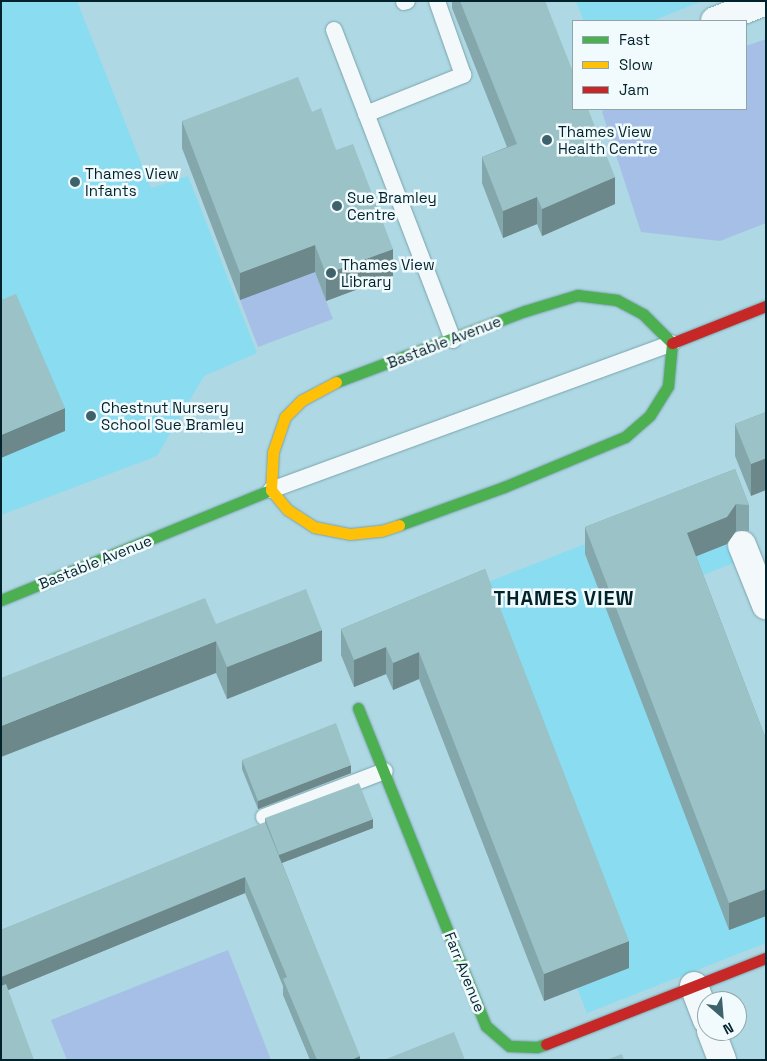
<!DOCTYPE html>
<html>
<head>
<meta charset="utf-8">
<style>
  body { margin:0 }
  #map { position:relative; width:767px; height:1061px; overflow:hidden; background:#aed8e3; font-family:"Space Grotesk",sans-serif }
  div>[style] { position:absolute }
  .built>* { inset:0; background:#8adcf1 }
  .green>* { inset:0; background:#a6bfe6 }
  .roads { filter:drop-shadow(0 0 1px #7aa3ac) drop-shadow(0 0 1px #7aa3ac) }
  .lane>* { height:16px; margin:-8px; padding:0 8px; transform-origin:8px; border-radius:8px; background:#f3f9fb }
  .street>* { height:28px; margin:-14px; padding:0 14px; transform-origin:14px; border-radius:14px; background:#f3f9fb }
  .fast>* { height:11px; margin:-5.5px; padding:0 5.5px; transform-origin:5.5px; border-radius:5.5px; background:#4caf50 }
  .slow>* { height:11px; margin:-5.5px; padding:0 5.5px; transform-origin:5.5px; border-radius:5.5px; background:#ffc107 }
  .jam>* { height:11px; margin:-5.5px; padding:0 5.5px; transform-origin:5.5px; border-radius:5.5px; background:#c62828 }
  .wall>* { inset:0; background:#84a7ab }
  .shaded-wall>* { inset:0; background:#6c888b }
  .building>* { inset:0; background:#9ac2c7 }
  .dots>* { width:14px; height:14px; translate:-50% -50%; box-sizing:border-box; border:2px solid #f1fafc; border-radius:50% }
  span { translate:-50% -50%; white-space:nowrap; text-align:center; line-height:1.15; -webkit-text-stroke:5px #f1fafc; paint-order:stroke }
  .poi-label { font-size:15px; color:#02232b }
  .left { translate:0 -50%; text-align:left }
  .street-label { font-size:15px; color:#02232b }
  .district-label { font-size:20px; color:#02232b; font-weight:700; letter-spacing:1px }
  .frame { position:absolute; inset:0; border:2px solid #02232b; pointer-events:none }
  .legend { position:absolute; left:572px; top:20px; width:175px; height:90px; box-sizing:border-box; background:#f1fafc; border:1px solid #91a4a8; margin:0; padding:6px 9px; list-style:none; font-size:15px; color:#02232b }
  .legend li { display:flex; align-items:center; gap:10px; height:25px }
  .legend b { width:25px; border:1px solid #91a4a8 }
  .north { position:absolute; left:697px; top:991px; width:50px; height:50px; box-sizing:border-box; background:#f1fafc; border:1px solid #91a4a8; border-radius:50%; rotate:153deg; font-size:14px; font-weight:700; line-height:20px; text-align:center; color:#02232b }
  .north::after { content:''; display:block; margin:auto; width:18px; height:22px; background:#3e626b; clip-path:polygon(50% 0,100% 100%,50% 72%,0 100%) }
</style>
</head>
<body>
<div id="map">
  <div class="built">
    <i style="clip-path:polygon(1px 1px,77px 1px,151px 188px,188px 176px,257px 353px,204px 376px,157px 456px,1px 515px)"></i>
    <i style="clip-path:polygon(576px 1px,702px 1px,652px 21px,584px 21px)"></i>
    <i style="clip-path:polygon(710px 495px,736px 562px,662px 591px,766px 857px,766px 943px,587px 1013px,450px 665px,384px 623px)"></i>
  </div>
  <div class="green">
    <i style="clip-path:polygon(766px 39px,766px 223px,720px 241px,641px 232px,602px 112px,604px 109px,746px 109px,746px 46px)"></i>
    <i style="clip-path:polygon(315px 272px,333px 319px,258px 347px,240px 300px)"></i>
    <i style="clip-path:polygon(228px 950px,271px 1060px,67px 1060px,51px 1020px)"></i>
  </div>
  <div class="roads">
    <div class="lane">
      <i style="left:404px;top:2px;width:3px;rotate:-18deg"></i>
      <i style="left:334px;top:30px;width:332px;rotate:69deg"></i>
      <i style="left:366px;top:114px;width:105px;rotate:-21.9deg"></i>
      <i style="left:463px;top:75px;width:78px;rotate:-109.4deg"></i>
      <i style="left:271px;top:490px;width:427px;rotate:-20.1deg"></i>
      <i style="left:264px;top:817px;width:129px;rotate:-20.8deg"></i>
    </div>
    <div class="street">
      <i style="left:715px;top:21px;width:55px;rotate:-21.4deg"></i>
      <i style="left:742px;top:545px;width:65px;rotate:68.2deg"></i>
      <i style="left:694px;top:986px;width:36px;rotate:69deg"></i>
      <i style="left:711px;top:1031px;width:31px;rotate:69deg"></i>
    </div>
    <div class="fast">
      <i style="left:336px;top:382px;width:202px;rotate:-20.6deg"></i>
      <i style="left:525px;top:311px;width:55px;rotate:-16.8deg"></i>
      <i style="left:399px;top:525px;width:112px;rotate:-19.9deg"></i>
      <i style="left:504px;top:487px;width:131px;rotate:-22.5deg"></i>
      <i style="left:625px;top:437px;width:33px;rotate:-41deg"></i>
      <i style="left:650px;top:415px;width:34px;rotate:-58deg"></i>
      <i style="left:668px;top:386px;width:43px;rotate:-84.7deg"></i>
      <i style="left:672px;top:343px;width:41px;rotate:-135deg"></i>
      <i style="left:643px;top:314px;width:30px;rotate:-152deg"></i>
      <i style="left:617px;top:300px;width:39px;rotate:-173deg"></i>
      <i style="left:1px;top:600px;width:292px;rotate:-22.2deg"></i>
      <i style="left:358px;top:708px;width:343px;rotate:68.1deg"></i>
      <i style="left:486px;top:1026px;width:30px;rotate:41deg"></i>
      <i style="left:509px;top:1046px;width:28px;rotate:2deg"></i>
      <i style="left:537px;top:1047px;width:9px;rotate:-18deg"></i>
    </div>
    <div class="slow">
      <i style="left:336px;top:382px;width:38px;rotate:152deg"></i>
      <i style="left:302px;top:400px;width:24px;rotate:135deg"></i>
      <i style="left:285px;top:417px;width:37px;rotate:109deg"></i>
      <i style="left:273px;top:452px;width:38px;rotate:93deg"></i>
      <i style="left:271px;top:490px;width:26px;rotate:50deg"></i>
      <i style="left:288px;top:510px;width:31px;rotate:33deg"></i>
      <i style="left:314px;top:527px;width:37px;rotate:11deg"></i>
      <i style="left:350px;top:534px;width:31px;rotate:-6deg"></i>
      <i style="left:381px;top:531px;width:19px;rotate:-18deg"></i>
    </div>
    <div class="jam">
      <i style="left:672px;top:343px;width:101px;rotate:-21.5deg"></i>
      <i style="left:546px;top:1044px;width:236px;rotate:-21.4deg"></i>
    </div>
  </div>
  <div class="wall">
    <i style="clip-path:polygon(452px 1px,545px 1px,615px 204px,542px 236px,537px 224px,503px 238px,482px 183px,482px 157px,507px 147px,452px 8px)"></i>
    <i style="clip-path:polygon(312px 112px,336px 150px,393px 276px,326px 301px,315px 272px,240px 300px,182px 148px,182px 121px)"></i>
    <i style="clip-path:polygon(766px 412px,751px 496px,735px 456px,735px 424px)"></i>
    <i style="clip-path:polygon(735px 469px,749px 505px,749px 531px,736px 531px,727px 544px,696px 556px,766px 739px,766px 916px,729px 930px,585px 554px,585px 527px)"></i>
    <i style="clip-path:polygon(485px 569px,629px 968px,544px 1001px,419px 679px,393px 690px,386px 674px,354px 687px,341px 655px,341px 629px)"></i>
    <i style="clip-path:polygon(216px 624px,322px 661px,227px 699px,216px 673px)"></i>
    <i style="clip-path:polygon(242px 760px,351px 773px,258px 809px,242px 769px)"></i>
    <i style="clip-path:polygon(265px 818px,373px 828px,282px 863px,360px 1060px,310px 1060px,283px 995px,283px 986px,245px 893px,8px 990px,1px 1060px,1px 930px,265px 823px)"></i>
  </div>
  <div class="shaded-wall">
    <i style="clip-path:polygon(615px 177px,615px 204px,542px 236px,542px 209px)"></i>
    <i style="clip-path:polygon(537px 197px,537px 224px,503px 238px,503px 211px)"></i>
    <i style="clip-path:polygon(315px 245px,315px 272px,240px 300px,240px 273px)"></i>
    <i style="clip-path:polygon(393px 249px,393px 276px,326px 301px,326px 274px)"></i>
    <i style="clip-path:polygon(65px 408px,65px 431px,1px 458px,1px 435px)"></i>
    <i style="clip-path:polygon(766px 458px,766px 490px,751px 496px,751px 464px)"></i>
    <i style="clip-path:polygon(736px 504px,736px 531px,727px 544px,687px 560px,687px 533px)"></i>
    <i style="clip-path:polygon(322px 630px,322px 661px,227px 699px,227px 667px)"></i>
    <i style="clip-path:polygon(216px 641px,216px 673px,1px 757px,1px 726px)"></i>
    <i style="clip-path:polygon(386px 647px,386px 674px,354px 687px,354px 660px)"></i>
    <i style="clip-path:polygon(419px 652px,419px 679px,393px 690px,393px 663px)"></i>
    <i style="clip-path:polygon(351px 765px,351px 773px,258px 809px,258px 801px)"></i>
    <i style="clip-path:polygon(373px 819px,373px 828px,279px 864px,279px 855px)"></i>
    <i style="clip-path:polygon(245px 877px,245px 893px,1px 993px,1px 977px)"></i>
    <i style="clip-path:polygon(766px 889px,766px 916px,729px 930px,729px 903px)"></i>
    <i style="clip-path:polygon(629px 941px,629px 968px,544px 1001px,544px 974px)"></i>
    <i style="clip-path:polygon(360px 1056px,360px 1060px,351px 1060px)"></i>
  </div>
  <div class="building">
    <i style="clip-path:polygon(460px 1px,545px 1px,573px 72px,573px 109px,588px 109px,615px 177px,542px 209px,537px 197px,503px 211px,482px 157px,517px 144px)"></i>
    <i style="clip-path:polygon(298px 77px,312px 112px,321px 108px,336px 150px,353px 144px,393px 249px,326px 274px,315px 245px,240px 273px,182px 121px)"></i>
    <i style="clip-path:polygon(16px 294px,65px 408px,1px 435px,1px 300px)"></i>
    <i style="clip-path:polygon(766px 412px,766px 458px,751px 464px,735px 424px)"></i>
    <i style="clip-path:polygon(735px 469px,749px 505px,736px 504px,727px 517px,687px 533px,766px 739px,766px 889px,729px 903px,585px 527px)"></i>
    <i style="clip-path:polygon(485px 569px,629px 941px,544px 974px,419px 652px,393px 663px,386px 647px,354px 660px,341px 629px)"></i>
    <i style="clip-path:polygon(306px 589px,322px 630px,227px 667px,216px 641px,1px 726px,1px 678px,205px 598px,216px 624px)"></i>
    <i style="clip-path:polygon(336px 723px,351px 765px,258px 801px,242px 760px)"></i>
    <i style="clip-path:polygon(359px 783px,373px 819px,279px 855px,265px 818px)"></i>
    <i style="clip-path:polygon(265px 822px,360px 1056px,351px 1060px,317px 1060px,283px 979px,287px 977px,245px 877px,1px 977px,1px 930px)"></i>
    <i style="clip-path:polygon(6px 984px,34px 1060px,1px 1060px,1px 986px)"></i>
    <i style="clip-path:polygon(454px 1032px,465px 1060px,384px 1060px)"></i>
    <i style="clip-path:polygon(622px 1054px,624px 1060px,606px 1060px)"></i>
  </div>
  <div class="dots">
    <i style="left:547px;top:140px;background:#3e626b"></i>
    <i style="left:75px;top:182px;background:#3e626b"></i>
    <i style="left:337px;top:206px;background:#3e626b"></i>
    <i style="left:331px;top:273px;background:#3e626b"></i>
    <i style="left:91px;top:416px;background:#3e626b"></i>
  </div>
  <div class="poi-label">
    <span class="left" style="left:558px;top:140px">Thames View<br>Health Centre</span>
    <span class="left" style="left:85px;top:182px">Thames View<br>Infants</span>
    <span class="left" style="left:347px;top:206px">Sue Bramley<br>Centre</span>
    <span class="left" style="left:341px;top:273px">Thames View<br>Library</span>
    <span class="left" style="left:101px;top:416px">Chestnut Nursery<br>School Sue Bramley</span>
  </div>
  <div class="street-label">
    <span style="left:444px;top:342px;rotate:-21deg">Bastable Avenue</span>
    <span style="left:95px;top:562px;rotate:-22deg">Bastable Avenue</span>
    <span style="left:465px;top:972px;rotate:68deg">Farr Avenue</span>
  </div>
  <div class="district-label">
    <span style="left:564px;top:598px">THAMES VIEW</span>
  </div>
  <div class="frame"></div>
  <ul class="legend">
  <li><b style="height:6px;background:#4caf50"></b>Fast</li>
  <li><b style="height:6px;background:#ffc107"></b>Slow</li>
  <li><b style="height:6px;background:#c62828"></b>Jam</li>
  </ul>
  <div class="north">N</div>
</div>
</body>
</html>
